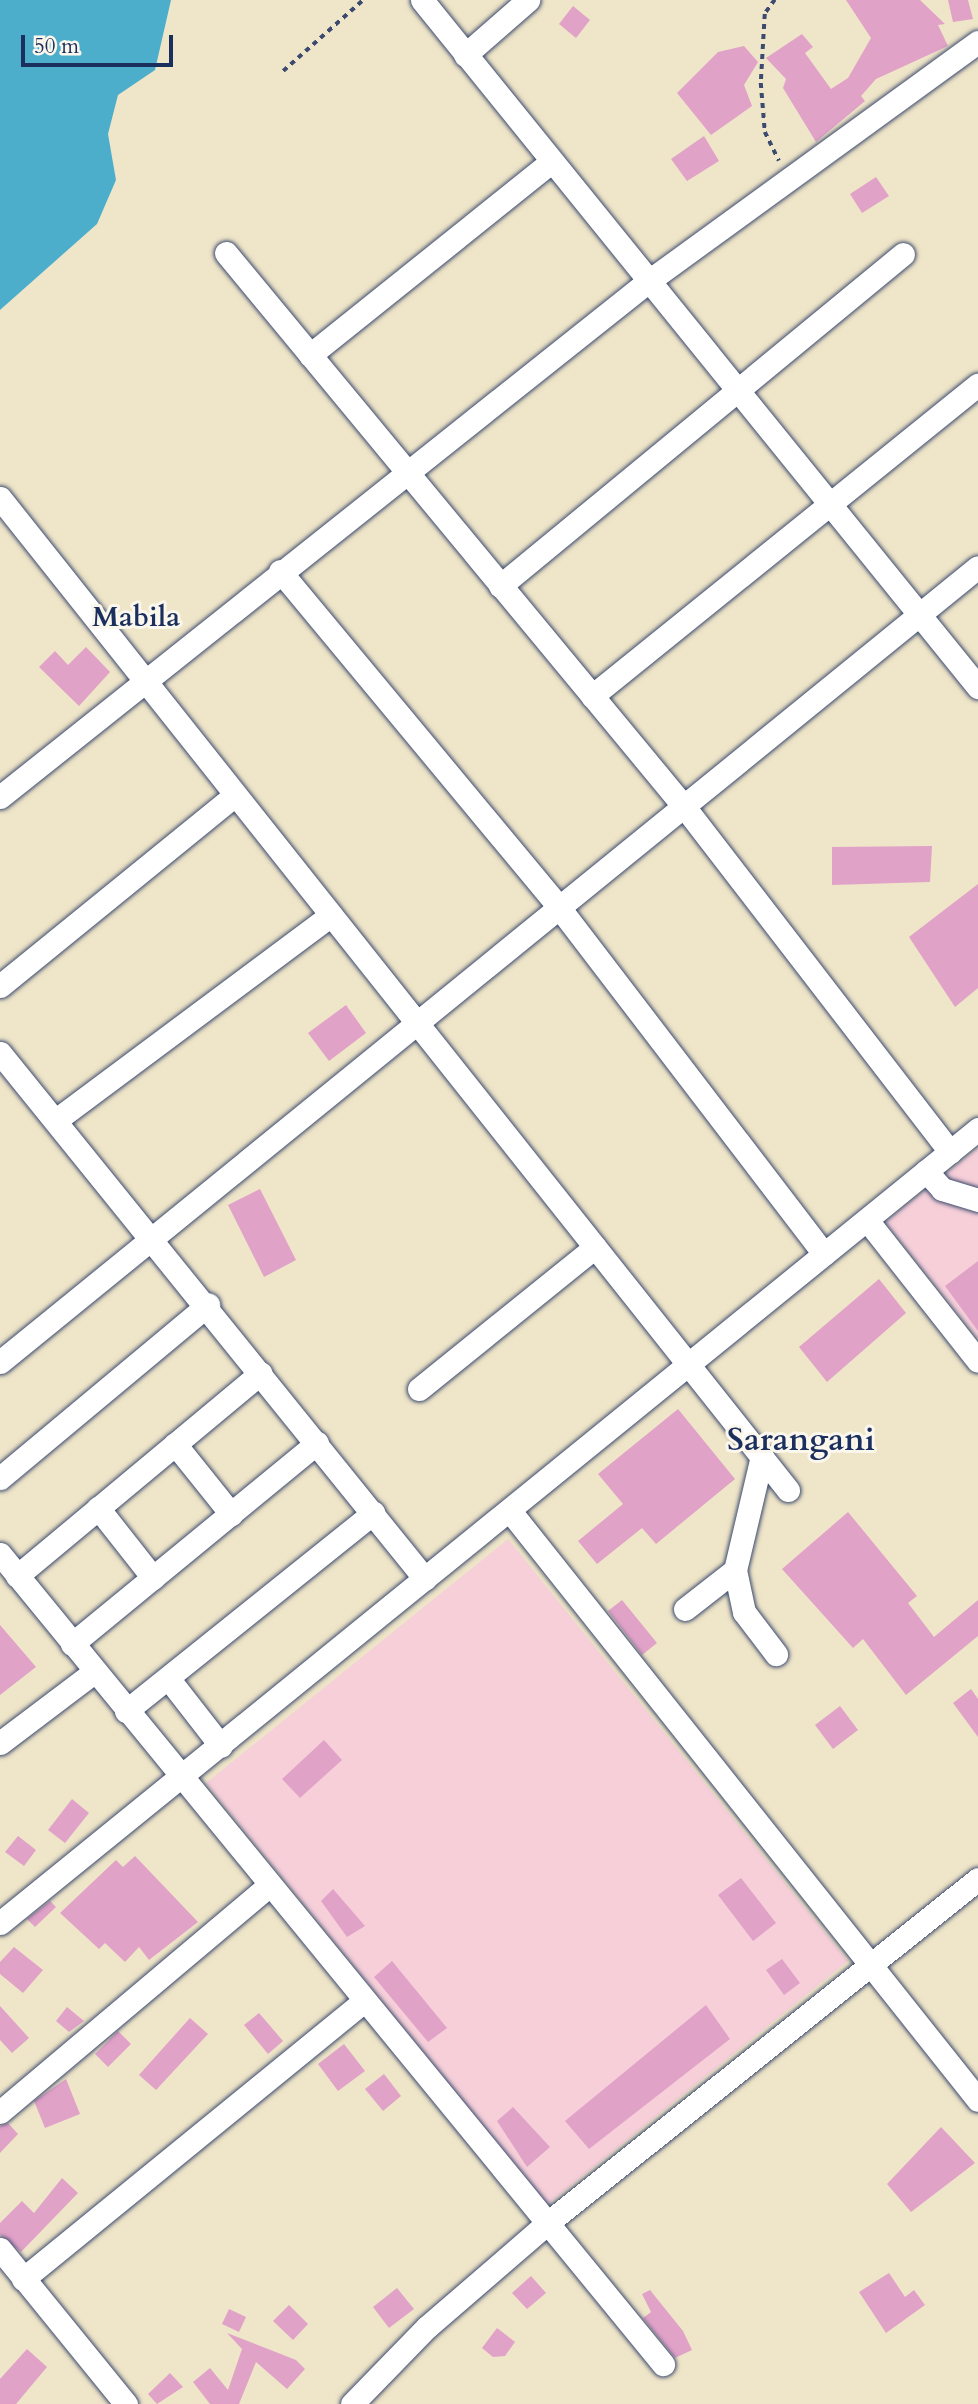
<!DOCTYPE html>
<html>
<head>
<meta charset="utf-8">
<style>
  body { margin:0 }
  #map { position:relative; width:978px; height:2404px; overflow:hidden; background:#efe5c8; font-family:Cardo,serif }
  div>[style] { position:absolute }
  .built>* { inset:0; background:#f6cfd9 }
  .water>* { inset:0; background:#4daecc }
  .building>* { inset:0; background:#e1a2c8 }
  .path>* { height:3.5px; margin-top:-1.75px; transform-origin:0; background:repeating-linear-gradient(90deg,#3b4a6e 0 5px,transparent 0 10px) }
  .roads { filter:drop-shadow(0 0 2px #3b4a6e) drop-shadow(0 0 2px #3b4a6e) }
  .minor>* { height:23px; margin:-11.5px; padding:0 11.5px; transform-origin:11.5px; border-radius:11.5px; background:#fff }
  span { translate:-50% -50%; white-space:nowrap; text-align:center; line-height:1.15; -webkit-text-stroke:6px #fbf7ec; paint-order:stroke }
  .quarter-label { font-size:28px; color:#1b2f5e; font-weight:700 }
  .district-label { font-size:32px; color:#1b2f5e; font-weight:700 }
  .scale { position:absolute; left:21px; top:35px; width:152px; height:32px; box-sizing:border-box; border:4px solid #1b2f5e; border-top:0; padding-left:9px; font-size:21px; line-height:24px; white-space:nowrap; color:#1b2f5e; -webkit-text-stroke:5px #fbf7ec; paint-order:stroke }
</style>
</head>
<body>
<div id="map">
  <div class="built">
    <i style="clip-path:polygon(978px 1148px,978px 1339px,885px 1222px)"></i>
    <i style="clip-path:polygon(508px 1539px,848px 1961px,547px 2205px,206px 1783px)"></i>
  </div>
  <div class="water">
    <i style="clip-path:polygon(0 0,171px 0,155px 70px,118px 95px,108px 134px,116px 180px,97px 224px,0 310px)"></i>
  </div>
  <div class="building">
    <i style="clip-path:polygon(846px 0,920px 0,945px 24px,938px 25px,948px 46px,876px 79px,861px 96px,865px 101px,816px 142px,783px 88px,786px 79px,766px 58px,802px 34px,813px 47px,805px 53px,831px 89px,848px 78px,871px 38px)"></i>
    <i style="clip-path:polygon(948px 0,968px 0,973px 19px,953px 22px)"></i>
    <i style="clip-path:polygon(573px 6px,590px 20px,576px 38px,559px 24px)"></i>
    <i style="clip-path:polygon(744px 46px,758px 62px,744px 85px,752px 106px,711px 135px,677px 93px,718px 52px)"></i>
    <i style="clip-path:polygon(704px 136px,719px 161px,687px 181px,671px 159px)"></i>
    <i style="clip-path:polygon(876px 177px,889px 196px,862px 213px,850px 194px)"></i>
    <i style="clip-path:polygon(86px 647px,110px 672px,79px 706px,39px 667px,55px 651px,68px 665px)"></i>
    <i style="clip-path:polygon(932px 846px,930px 882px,832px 885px,832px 847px)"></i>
    <i style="clip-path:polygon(978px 884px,978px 988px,955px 1007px,909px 937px)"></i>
    <i style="clip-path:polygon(346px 1005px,366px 1033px,329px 1061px,308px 1033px)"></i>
    <i style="clip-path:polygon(260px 1189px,296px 1260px,264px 1277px,228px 1205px)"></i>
    <i style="clip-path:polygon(978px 1261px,978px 1331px,945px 1286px)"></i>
    <i style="clip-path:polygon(879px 1279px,906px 1313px,827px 1382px,799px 1347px)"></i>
    <i style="clip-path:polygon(678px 1409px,735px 1479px,656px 1544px,642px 1528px,597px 1564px,578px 1541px,623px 1504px,598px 1474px)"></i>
    <i style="clip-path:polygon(848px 1512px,917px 1596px,908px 1603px,934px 1637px,978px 1600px,978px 1636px,906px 1695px,863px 1639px,853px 1648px,782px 1569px)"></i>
    <i style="clip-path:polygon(622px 1600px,657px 1643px,642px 1655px,608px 1611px)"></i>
    <i style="clip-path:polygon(0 1625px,36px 1667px,0 1695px)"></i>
    <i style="clip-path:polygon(971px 1689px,978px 1699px,978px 1737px,953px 1703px)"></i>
    <i style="clip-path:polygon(840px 1706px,858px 1730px,833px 1749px,815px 1725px)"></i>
    <i style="clip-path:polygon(324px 1740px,342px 1760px,300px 1798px,282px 1779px)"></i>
    <i style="clip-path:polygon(72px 1799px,89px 1813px,65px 1843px,48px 1830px)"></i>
    <i style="clip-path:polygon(18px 1836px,36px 1850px,24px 1866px,5px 1852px)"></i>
    <i style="clip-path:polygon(135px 1856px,198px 1922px,149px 1960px,139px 1947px,125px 1962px,105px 1943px,99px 1949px,60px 1913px,116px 1860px,123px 1867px)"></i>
    <i style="clip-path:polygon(741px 1878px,776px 1923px,753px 1941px,718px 1895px)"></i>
    <i style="clip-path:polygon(333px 1889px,365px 1926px,347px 1937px,321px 1901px)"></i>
    <i style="clip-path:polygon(50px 1901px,56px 1907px,35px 1927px,27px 1919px)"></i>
    <i style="clip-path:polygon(14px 1947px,43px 1970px,23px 1993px,0 1974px,0 1962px)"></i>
    <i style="clip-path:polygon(782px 1959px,800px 1983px,784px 1995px,766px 1970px)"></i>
    <i style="clip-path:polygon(392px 1961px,447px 2028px,428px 2042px,374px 1977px)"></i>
    <i style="clip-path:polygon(706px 2005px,730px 2039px,589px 2149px,565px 2121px)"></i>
    <i style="clip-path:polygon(0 2006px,29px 2038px,12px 2053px,0 2040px)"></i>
    <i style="clip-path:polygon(67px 2007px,84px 2021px,69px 2032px,56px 2021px)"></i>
    <i style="clip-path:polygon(259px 2013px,283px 2041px,268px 2054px,244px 2025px)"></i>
    <i style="clip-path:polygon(190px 2018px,208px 2034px,156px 2090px,139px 2075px)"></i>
    <i style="clip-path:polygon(118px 2031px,131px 2044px,108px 2067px,95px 2054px)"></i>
    <i style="clip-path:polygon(344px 2044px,365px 2071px,338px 2091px,318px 2064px)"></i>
    <i style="clip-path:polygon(384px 2074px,401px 2096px,383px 2111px,365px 2089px)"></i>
    <i style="clip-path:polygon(66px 2079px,80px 2114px,45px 2128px,34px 2101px)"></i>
    <i style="clip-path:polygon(513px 2107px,550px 2147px,527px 2167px,497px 2121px)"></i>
    <i style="clip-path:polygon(8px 2123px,18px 2134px,0 2153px,0 2126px)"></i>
    <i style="clip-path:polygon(941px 2127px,975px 2163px,911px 2212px,887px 2184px)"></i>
    <i style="clip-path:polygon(62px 2178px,78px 2193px,21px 2252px,0 2235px,0 2223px,22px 2201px,34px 2213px)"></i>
    <i style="clip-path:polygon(889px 2273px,905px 2297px,914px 2290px,925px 2305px,886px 2333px,859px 2292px)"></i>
    <i style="clip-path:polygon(531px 2276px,546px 2293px,527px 2309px,512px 2293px)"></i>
    <i style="clip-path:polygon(397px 2288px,414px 2309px,389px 2328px,373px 2307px)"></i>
    <i style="clip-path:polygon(650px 2290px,683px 2331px,692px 2350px,675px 2358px,643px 2318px,651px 2312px,642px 2294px)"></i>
    <i style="clip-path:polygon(289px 2305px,308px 2324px,293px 2340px,273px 2321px)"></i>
    <i style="clip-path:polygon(229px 2309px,246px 2317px,239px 2332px,222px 2324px)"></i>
    <i style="clip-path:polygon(497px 2328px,515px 2342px,505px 2356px,493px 2357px,482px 2348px)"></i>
    <i style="clip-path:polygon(227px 2333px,296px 2360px,305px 2369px,287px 2389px,256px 2362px,239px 2404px,210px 2404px,193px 2382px,210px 2368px,228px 2390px,242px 2349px)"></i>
    <i style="clip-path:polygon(27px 2349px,47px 2367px,16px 2404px,0 2404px,0 2379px)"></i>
    <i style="clip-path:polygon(170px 2373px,183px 2387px,157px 2404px,148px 2394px)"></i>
  </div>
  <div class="path">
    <i style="left:775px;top:0;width:17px;rotate:126deg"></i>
    <i style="left:765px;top:14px;width:69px;rotate:93.3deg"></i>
    <i style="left:761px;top:83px;width:49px;rotate:85.3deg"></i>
    <i style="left:765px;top:132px;width:32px;rotate:64deg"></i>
    <i style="left:283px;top:71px;width:107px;rotate:-41.6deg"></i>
  </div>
  <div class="roads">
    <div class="minor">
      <i style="left:422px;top:0;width:884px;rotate:51.02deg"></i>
      <i style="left:465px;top:55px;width:84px;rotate:-41.1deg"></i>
      <i style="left:226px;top:253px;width:722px;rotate:50.4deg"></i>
      <i style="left:686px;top:809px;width:433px;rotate:52.4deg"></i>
      <i style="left:310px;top:355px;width:307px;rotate:-38.7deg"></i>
      <i style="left:0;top:498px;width:1267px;rotate:51.54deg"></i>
      <i style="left:280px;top:571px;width:435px;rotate:50.3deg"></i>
      <i style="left:558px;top:906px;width:438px;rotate:52.6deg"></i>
      <i style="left:500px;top:586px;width:522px;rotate:-39.48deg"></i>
      <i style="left:592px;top:696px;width:496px;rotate:-38.9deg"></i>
      <i style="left:0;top:797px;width:826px;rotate:-38.51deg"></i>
      <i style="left:646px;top:283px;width:410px;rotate:-36deg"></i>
      <i style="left:0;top:986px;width:303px;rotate:-39.1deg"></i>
      <i style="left:0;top:1053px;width:676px;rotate:51.06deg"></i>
      <i style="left:56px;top:1120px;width:343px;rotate:-36.7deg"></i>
      <i style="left:926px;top:1171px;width:24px;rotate:48deg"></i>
      <i style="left:942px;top:1189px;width:38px;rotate:17deg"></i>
      <i style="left:867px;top:1220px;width:179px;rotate:51.8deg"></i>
      <i style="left:0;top:1362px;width:1260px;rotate:-39.11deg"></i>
      <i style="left:419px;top:1389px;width:226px;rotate:-38.9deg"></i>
      <i style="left:175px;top:1444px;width:90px;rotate:51.3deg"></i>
      <i style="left:762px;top:1456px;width:117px;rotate:103.3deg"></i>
      <i style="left:735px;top:1570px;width:43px;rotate:77.9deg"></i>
      <i style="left:744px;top:1612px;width:53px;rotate:52.7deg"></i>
      <i style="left:0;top:1478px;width:271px;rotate:-39.8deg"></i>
      <i style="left:98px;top:1508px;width:89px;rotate:51.8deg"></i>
      <i style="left:510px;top:1511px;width:752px;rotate:51.53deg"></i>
      <i style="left:0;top:1554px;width:1047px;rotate:50.7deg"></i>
      <i style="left:17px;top:1576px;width:317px;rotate:-39.8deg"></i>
      <i style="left:685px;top:1609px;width:63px;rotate:-38deg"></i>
      <i style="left:72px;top:1644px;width:317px;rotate:-39.4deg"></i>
      <i style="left:168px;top:1678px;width:86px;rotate:52.1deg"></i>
      <i style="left:126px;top:1711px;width:317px;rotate:-38.7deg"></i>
      <i style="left:0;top:1743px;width:118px;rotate:-37.1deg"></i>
      <i style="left:0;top:1923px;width:1260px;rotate:-39.07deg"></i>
      <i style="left:0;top:2112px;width:351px;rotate:-40.1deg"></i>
      <i style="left:0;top:2249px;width:200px;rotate:50.9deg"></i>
      <i style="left:23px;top:2279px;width:439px;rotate:-39.2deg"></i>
      <i style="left:352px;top:2404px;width:107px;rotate:-45.8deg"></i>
      <i style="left:427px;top:2327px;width:156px;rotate:-40.8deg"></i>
      <i style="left:545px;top:2225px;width:554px;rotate:-38.63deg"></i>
    </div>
  </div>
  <div class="quarter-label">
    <span style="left:136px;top:617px">Mabila</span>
  </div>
  <div class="district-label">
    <span style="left:801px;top:1440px">Sarangani</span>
  </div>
  <div class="scale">50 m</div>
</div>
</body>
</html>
